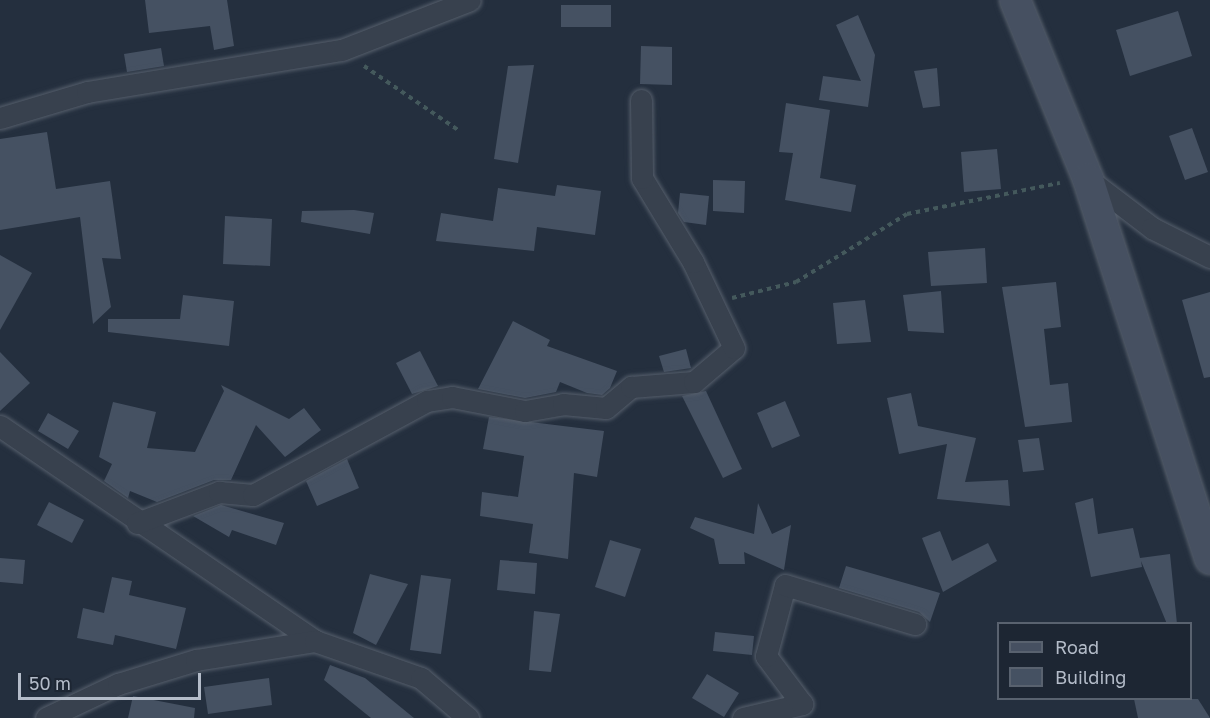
<!DOCTYPE html>
<html>
<head>
<meta charset="utf-8">
<style>
  body { margin:0 }
  #map { position:relative; width:1210px; height:718px; overflow:hidden; background:#242f3e; font-family:"Golos Text",sans-serif }
  div>[style] { position:absolute }
  .building>* { inset:0; background:#455162 }
  .path>* { height:4px; margin-top:-2px; transform-origin:0; background:repeating-linear-gradient(90deg,#44595c 0 4.5px,transparent 0 9px) }
  .roads { filter:drop-shadow(0 0 2px #565f6c) drop-shadow(0 0 2px #565f6c) }
  .minor>* { height:21px; margin:-10.5px; padding:0 10.5px; transform-origin:10.5px; border-radius:10.5px; background:#38414e }
  .secondary>* { height:30px; margin:-15px; padding:0 15px; transform-origin:15px; border-radius:15px; background:#465061 }
  span { translate:-50% -50%; white-space:nowrap; text-align:center; line-height:1.15; -webkit-text-stroke:6px #1d2633; paint-order:stroke }
  .legend { position:absolute; left:997px; top:622px; width:195px; height:78px; box-sizing:border-box; background:#1d2633; border:2px solid #59626f; margin:0; padding:8px 10px; list-style:none; font-size:18px; color:#b4bcc9 }
  .legend li { display:flex; align-items:center; gap:12px; height:30px }
  .legend b { width:30px; border:2px solid #59626f }
  .scale { position:absolute; left:18px; top:673px; width:183px; height:27px; box-sizing:border-box; border:3px solid #b4bcc9; border-top:0; padding-left:8px; font-size:18px; line-height:21px; white-space:nowrap; color:#b4bcc9; -webkit-text-stroke:4px #1d2633; paint-order:stroke }
</style>
</head>
<body>
<div id="map">
  <div class="building">
    <i style="clip-path:polygon(145px 0,227px 0,234px 46px,214px 50px,210px 26px,149px 33px)"></i>
    <i style="clip-path:polygon(561px 5px,611px 5px,611px 27px,561px 27px)"></i>
    <i style="clip-path:polygon(1178px 11px,1192px 56px,1130px 76px,1116px 30px)"></i>
    <i style="clip-path:polygon(858px 15px,875px 55px,868px 107px,819px 100px,823px 76px,861px 81px,836px 25px)"></i>
    <i style="clip-path:polygon(641px 46px,672px 47px,672px 85px,640px 84px)"></i>
    <i style="clip-path:polygon(161px 48px,164px 66px,127px 72px,124px 54px)"></i>
    <i style="clip-path:polygon(534px 65px,518px 163px,494px 159px,508px 66px)"></i>
    <i style="clip-path:polygon(937px 68px,940px 106px,923px 108px,914px 71px)"></i>
    <i style="clip-path:polygon(786px 103px,830px 110px,820px 178px,856px 185px,851px 212px,785px 200px,793px 153px,779px 152px)"></i>
    <i style="clip-path:polygon(1192px 128px,1208px 172px,1185px 180px,1169px 136px)"></i>
    <i style="clip-path:polygon(47px 132px,56px 189px,110px 181px,121px 259px,102px 258px,111px 307px,93px 324px,80px 217px,0 230px,0 139px)"></i>
    <i style="clip-path:polygon(997px 149px,1001px 189px,964px 192px,961px 152px)"></i>
    <i style="clip-path:polygon(713px 180px,745px 181px,744px 213px,713px 211px)"></i>
    <i style="clip-path:polygon(557px 185px,601px 191px,595px 235px,537px 227px,534px 251px,436px 241px,441px 213px,493px 221px,498px 188px,555px 196px)"></i>
    <i style="clip-path:polygon(680px 193px,709px 196px,706px 225px,684px 222px,678px 213px)"></i>
    <i style="clip-path:polygon(354px 210px,374px 213px,370px 234px,301px 222px,302px 211px)"></i>
    <i style="clip-path:polygon(225px 216px,272px 219px,270px 266px,223px 264px)"></i>
    <i style="clip-path:polygon(985px 248px,987px 283px,931px 286px,928px 252px)"></i>
    <i style="clip-path:polygon(0 255px,32px 273px,0 330px)"></i>
    <i style="clip-path:polygon(1056px 282px,1061px 327px,1044px 329px,1050px 385px,1068px 383px,1072px 422px,1025px 427px,1002px 287px)"></i>
    <i style="clip-path:polygon(941px 291px,944px 333px,908px 331px,903px 295px)"></i>
    <i style="clip-path:polygon(1210px 292px,1210px 377px,1204px 378px,1182px 300px)"></i>
    <i style="clip-path:polygon(183px 295px,234px 301px,229px 346px,108px 332px,108px 319px,180px 319px)"></i>
    <i style="clip-path:polygon(865px 300px,871px 342px,837px 344px,833px 303px)"></i>
    <i style="clip-path:polygon(513px 321px,550px 340px,547px 346px,617px 371px,610px 388px,602px 395px,587px 393px,560px 382px,556px 392px,525px 398px,478px 389px)"></i>
    <i style="clip-path:polygon(686px 349px,691px 368px,664px 372px,659px 356px)"></i>
    <i style="clip-path:polygon(420px 351px,438px 386px,412px 394px,396px 363px)"></i>
    <i style="clip-path:polygon(0 352px,30px 383px,0 411px)"></i>
    <i style="clip-path:polygon(221px 385px,289px 419px,304px 408px,321px 430px,285px 457px,256px 425px,231px 480px,214px 480px,157px 502px,130px 491px,128px 498px,104px 481px,112px 464px,99px 457px,113px 402px,156px 412px,147px 448px,195px 452px,224px 391px)"></i>
    <i style="clip-path:polygon(706px 391px,742px 469px,723px 478px,682px 396px)"></i>
    <i style="clip-path:polygon(911px 393px,918px 426px,976px 438px,965px 482px,1008px 480px,1010px 506px,937px 499px,947px 444px,899px 454px,887px 398px)"></i>
    <i style="clip-path:polygon(785px 401px,800px 436px,772px 448px,757px 413px)"></i>
    <i style="clip-path:polygon(48px 413px,79px 431px,68px 449px,38px 431px)"></i>
    <i style="clip-path:polygon(489px 417px,604px 431px,597px 477px,574px 473px,568px 559px,529px 553px,533px 524px,480px 516px,482px 492px,518px 497px,524px 456px,483px 449px)"></i>
    <i style="clip-path:polygon(1039px 438px,1044px 470px,1023px 472px,1018px 440px)"></i>
    <i style="clip-path:polygon(347px 459px,359px 488px,317px 506px,306px 481px)"></i>
    <i style="clip-path:polygon(1093px 498px,1098px 534px,1133px 528px,1140px 558px,1170px 554px,1177px 624px,1167px 624px,1141px 561px,1142px 567px,1091px 577px,1075px 503px)"></i>
    <i style="clip-path:polygon(49px 502px,84px 520px,72px 543px,37px 525px)"></i>
    <i style="clip-path:polygon(758px 503px,772px 534px,791px 525px,784px 570px,744px 552px,745px 564px,719px 564px,714px 539px,690px 528px,695px 517px,754px 534px)"></i>
    <i style="clip-path:polygon(221px 505px,284px 523px,276px 545px,232px 530px,229px 537px,193px 516px)"></i>
    <i style="clip-path:polygon(940px 531px,952px 561px,988px 543px,997px 561px,943px 592px,922px 538px)"></i>
    <i style="clip-path:polygon(610px 540px,641px 549px,625px 597px,595px 587px)"></i>
    <i style="clip-path:polygon(0 558px,25px 560px,23px 584px,0 582px)"></i>
    <i style="clip-path:polygon(500px 560px,537px 563px,535px 594px,497px 590px)"></i>
    <i style="clip-path:polygon(846px 566px,940px 593px,930px 622px,919px 612px,839px 588px)"></i>
    <i style="clip-path:polygon(370px 574px,408px 584px,376px 645px,353px 633px)"></i>
    <i style="clip-path:polygon(421px 575px,451px 579px,441px 654px,410px 650px)"></i>
    <i style="clip-path:polygon(112px 577px,132px 581px,129px 595px,186px 608px,176px 649px,115px 635px,113px 645px,77px 638px,83px 608px,104px 613px)"></i>
    <i style="clip-path:polygon(534px 611px,560px 614px,551px 672px,529px 670px)"></i>
    <i style="clip-path:polygon(715px 632px,754px 636px,752px 655px,713px 651px)"></i>
    <i style="clip-path:polygon(330px 665px,365px 678px,414px 718px,371px 718px,324px 680px)"></i>
    <i style="clip-path:polygon(707px 674px,739px 693px,724px 717px,692px 698px)"></i>
    <i style="clip-path:polygon(269px 678px,272px 705px,208px 714px,204px 687px)"></i>
    <i style="clip-path:polygon(133px 696px,195px 708px,194px 718px,128px 718px)"></i>
    <i style="clip-path:polygon(1134px 699px,1198px 699px,1210px 718px,1138px 718px)"></i>
  </div>
  <div class="path">
    <i style="left:364px;top:66px;width:114px;rotate:34.2deg"></i>
    <i style="left:732px;top:298px;width:66px;rotate:-14deg"></i>
    <i style="left:796px;top:282px;width:130px;rotate:-31.5deg"></i>
    <i style="left:907px;top:214px;width:156px;rotate:-11.5deg"></i>
  </div>
  <div class="roads">
    <div class="minor">
      <i style="left:0;top:118px;width:91px;rotate:-16.6deg"></i>
      <i style="left:87px;top:92px;width:258px;rotate:-9.4deg"></i>
      <i style="left:342px;top:50px;width:137px;rotate:-21.3deg"></i>
      <i style="left:1088px;top:179px;width:81px;rotate:37.4deg"></i>
      <i style="left:1152px;top:228px;width:65px;rotate:26.6deg"></i>
      <i style="left:0;top:426px;width:381px;rotate:34.3deg"></i>
      <i style="left:137px;top:523px;width:88px;rotate:-20.7deg"></i>
      <i style="left:219px;top:492px;width:34px;rotate:5deg"></i>
      <i style="left:253px;top:495px;width:198px;rotate:-28.4deg"></i>
      <i style="left:427px;top:401px;width:25px;rotate:-9deg"></i>
      <i style="left:452px;top:397px;width:74px;rotate:10.9deg"></i>
      <i style="left:525px;top:411px;width:39px;rotate:-10deg"></i>
      <i style="left:563px;top:404px;width:43px;rotate:5.3deg"></i>
      <i style="left:606px;top:408px;width:33px;rotate:-40deg"></i>
      <i style="left:631px;top:387px;width:63px;rotate:-4.5deg"></i>
      <i style="left:694px;top:382px;width:52px;rotate:-40.4deg"></i>
      <i style="left:734px;top:348px;width:95px;rotate:-115.5deg"></i>
      <i style="left:693px;top:262px;width:98px;rotate:-121.3deg"></i>
      <i style="left:642px;top:178px;width:78px;rotate:-90.7deg"></i>
      <i style="left:46px;top:718px;width:80px;rotate:-25.3deg"></i>
      <i style="left:118px;top:684px;width:82px;rotate:-17.1deg"></i>
      <i style="left:196px;top:660px;width:121px;rotate:-9.1deg"></i>
      <i style="left:315px;top:641px;width:112px;rotate:19.2deg"></i>
      <i style="left:421px;top:678px;width:62px;rotate:40.4deg"></i>
      <i style="left:743px;top:718px;width:61px;rotate:-13.3deg"></i>
      <i style="left:802px;top:704px;width:60px;rotate:-126.9deg"></i>
      <i style="left:766px;top:656px;width:73px;rotate:-75deg"></i>
      <i style="left:785px;top:585px;width:136px;rotate:16.7deg"></i>
    </div>
    <div class="secondary">
      <i style="left:1015px;top:0;width:193px;rotate:67.8deg"></i>
      <i style="left:1088px;top:179px;width:399px;rotate:72.2deg"></i>
    </div>
  </div>
  <ul class="legend">
  <li><b style="height:8px;background:#465061"></b>Road</li>
  <li><b style="height:16px;background:#455162"></b>Building</li>
  </ul>
  <div class="scale">50 m</div>
</div>
</body>
</html>
